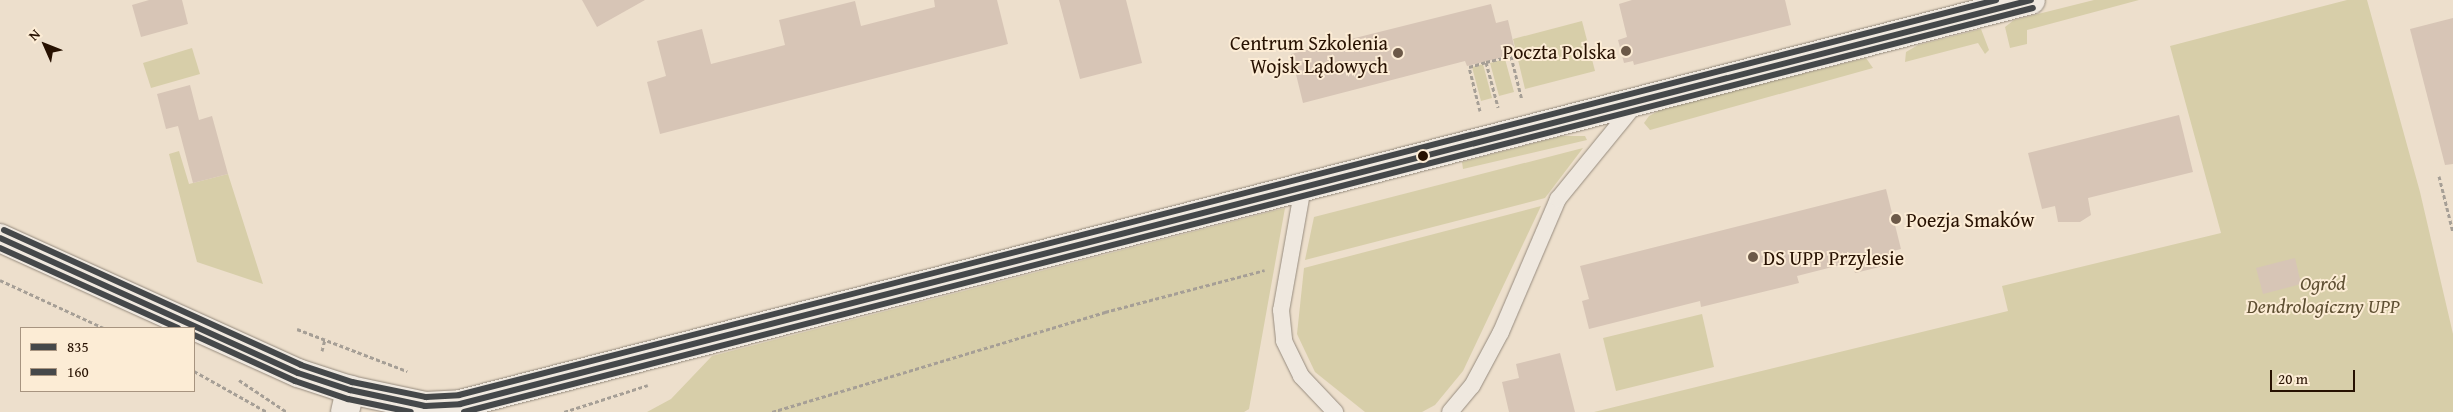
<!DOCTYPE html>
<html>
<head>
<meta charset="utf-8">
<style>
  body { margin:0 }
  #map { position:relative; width:2453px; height:412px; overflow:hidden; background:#eddfcc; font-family:"Gentium Book Plus",serif }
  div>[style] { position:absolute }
  .green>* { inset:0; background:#d7cea9 }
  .building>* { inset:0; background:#d7c5b6 }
  .path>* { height:3px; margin-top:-1.5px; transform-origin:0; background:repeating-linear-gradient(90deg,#a69f96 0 4px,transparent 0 6.5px) }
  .roads { filter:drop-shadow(0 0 1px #968b7e) drop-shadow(0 0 1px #968b7e) }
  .lane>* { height:16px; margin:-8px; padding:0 8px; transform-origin:8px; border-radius:8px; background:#efe8df }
  .street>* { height:28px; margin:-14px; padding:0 14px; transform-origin:14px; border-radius:14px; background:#efe8df }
  .secondary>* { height:28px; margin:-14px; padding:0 14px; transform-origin:14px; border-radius:14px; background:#efe8df }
  .bus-1>* { height:6px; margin:-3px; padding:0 3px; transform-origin:3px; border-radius:3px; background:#45484a }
  .bus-2>* { height:6px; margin:-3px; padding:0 3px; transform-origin:3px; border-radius:3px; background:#45484a }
  .bus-3>* { height:6px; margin:-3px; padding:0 3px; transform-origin:3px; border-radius:3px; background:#45484a }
  .dots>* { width:14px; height:14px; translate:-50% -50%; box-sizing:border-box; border:2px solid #fcecd5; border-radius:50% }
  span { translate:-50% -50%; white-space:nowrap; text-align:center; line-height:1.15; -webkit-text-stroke:4px #fcecd5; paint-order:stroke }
  .poi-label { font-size:20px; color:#271101 }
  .right { translate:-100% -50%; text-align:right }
  .left { translate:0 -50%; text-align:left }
  .park-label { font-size:20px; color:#5e4f32; font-style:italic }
  .legend { position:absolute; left:20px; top:327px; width:175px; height:65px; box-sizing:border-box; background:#fcecd5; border:1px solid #a79480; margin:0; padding:6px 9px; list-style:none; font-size:15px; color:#271101 }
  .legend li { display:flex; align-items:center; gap:10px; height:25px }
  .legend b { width:25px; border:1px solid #a79480 }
  .north { position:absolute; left:20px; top:20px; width:50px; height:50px; -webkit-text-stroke:4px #fcecd5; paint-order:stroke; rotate:314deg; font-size:14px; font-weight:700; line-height:20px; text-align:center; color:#271101 }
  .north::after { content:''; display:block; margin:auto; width:18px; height:22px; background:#271101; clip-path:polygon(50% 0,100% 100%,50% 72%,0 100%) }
  .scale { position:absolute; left:2270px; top:370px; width:85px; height:22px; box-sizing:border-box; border:2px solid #271101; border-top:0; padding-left:6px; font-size:15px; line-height:18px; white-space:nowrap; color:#271101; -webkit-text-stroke:4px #fcecd5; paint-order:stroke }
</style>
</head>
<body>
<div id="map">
  <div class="green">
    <i style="clip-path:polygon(2094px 0,2139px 0,2027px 30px,2027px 44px,2010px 48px,2005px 27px,2014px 20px)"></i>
    <i style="clip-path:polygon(2347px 0,2367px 0,2420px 192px,2453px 334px,2453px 412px,1594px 412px,2008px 311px,2002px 286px,2221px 233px,2170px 46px)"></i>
    <i style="clip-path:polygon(1582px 21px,1595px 71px,1525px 89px,1513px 39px)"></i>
    <i style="clip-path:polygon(1981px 29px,1989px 50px,1985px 54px,1978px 43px,1905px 62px,1906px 52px,1918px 45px)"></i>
    <i style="clip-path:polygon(192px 48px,200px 74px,151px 88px,143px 63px)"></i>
    <i style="clip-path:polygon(1866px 58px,1873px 68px,1650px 130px,1644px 123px,1649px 116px,1664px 108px)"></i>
    <i style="clip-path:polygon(1505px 59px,1514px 92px,1499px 96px,1490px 63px)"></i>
    <i style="clip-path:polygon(1483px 64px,1492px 98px,1481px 101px,1472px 67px)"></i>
    <i style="clip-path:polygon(1561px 136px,1585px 136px,1587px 140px,1463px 169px,1462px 162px)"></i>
    <i style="clip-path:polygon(1583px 148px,1545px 198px,1305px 260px,1314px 217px)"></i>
    <i style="clip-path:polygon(179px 151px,189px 184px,228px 174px,263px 284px,197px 262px,169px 154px)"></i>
    <i style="clip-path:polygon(1541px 206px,1463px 371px,1435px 405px,1422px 412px,1365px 412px,1315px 372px,1297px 334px,1304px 268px)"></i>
    <i style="clip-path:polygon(1285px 208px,1249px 409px,1244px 412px,647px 412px,671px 399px,712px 356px)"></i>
    <i style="clip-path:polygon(1702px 314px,1714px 367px,1616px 391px,1603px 338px)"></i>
  </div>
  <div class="building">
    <i style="clip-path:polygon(149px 0,182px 0,188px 24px,141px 37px,132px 5px)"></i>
    <i style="clip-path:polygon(582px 0,645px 0,597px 27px)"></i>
    <i style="clip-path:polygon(934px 0,997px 0,1008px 44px,660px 134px,647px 82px,666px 76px,657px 41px,702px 29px,711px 64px,785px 45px,779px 20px,855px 1px,861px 26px,935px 7px)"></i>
    <i style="clip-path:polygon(1059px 0,1126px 0,1142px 63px,1080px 79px)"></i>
    <i style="clip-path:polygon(1632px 0,1785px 0,1791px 25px,1634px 65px,1633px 61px,1624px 63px,1618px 40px,1627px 37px,1619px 4px)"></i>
    <i style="clip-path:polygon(1491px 4px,1496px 23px,1508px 20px,1516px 54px,1467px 66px,1465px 61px,1303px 103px,1291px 54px)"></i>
    <i style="clip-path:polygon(2453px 18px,2453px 164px,2445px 165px,2410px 29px)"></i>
    <i style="clip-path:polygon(190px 85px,199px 120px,212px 116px,228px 174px,193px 183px,178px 126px,166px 129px,157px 94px)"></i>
    <i style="clip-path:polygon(2179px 115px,2193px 172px,2088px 198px,2091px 215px,2080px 222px,2058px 222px,2055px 206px,2042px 209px,2028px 153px)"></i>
    <i style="clip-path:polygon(1886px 189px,1901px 249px,1889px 252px,1892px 264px,1855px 273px,1852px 262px,1797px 276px,1799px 283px,1701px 307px,1700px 301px,1589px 329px,1582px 301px,1589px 299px,1580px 266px)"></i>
    <i style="clip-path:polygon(2295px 258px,2301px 284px,2263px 294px,2256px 268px)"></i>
    <i style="clip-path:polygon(1560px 353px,1575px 412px,1509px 412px,1502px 382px,1519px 378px,1516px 364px)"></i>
  </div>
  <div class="path">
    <i style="left:1486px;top:62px;width:47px;rotate:75.1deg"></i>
    <i style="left:1480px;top:111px;width:45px;rotate:-104deg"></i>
    <i style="left:1469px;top:67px;width:18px;rotate:-16deg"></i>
    <i style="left:1486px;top:62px;width:26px;rotate:-13deg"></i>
    <i style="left:1511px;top:56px;width:45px;rotate:76deg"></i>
    <i style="left:2439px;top:176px;width:58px;rotate:76deg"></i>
    <i style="left:0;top:280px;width:115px;rotate:24.8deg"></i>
    <i style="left:297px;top:329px;width:118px;rotate:20.9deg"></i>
    <i style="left:322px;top:351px;width:12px;rotate:-76deg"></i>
    <i style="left:194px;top:371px;width:84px;rotate:29.3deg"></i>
    <i style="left:239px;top:380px;width:58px;rotate:33.7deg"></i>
    <i style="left:564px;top:412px;width:88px;rotate:-17.8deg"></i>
    <i style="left:772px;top:412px;width:348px;rotate:-16.7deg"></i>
    <i style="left:1105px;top:312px;width:165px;rotate:-14.7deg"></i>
  </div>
  <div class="roads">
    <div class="lane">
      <i style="left:1303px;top:187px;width:125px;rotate:100.1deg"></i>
      <i style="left:1281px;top:310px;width:31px;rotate:84deg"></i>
      <i style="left:1284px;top:341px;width:39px;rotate:64deg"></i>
      <i style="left:1301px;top:376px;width:50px;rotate:46.6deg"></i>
      <i style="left:1450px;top:412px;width:34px;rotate:-50deg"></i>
      <i style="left:1472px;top:386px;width:61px;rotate:-61.8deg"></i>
      <i style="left:1501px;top:332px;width:145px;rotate:-66.8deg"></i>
      <i style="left:1558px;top:199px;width:125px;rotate:-50.8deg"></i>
    </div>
    <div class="street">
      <i style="left:345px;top:412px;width:23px;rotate:-77deg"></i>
    </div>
    <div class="secondary">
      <i style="left:0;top:238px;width:327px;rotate:24.4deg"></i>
      <i style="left:298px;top:373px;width:55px;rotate:18.1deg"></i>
      <i style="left:350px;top:390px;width:77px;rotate:12deg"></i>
      <i style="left:425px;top:406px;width:35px;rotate:-3deg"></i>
      <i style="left:460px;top:404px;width:1622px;rotate:-14.42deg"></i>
    </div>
  </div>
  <div class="bus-1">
    <i style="left:0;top:238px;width:327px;rotate:24.4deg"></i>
    <i style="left:298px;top:373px;width:55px;rotate:18.1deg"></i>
    <i style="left:350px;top:390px;width:77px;rotate:12deg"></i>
    <i style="left:425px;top:406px;width:35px;rotate:-3deg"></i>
    <i style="left:460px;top:404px;width:1622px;rotate:-14.42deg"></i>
  </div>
  <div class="bus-2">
    <i style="left:0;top:248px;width:195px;rotate:24.2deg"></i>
    <i style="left:194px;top:335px;width:111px;rotate:24.5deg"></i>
    <i style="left:295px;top:381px;width:56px;rotate:18.8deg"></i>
    <i style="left:348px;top:399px;width:64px;rotate:11.7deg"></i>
    <i style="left:464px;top:412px;width:1620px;rotate:-14.44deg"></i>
  </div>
  <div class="bus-3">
    <i style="left:4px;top:230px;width:326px;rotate:24.4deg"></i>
    <i style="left:301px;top:365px;width:54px;rotate:18.4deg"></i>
    <i style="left:352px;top:382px;width:76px;rotate:11.5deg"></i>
    <i style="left:426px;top:397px;width:33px;rotate:-3deg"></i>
    <i style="left:459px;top:395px;width:1587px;rotate:-14.41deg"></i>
  </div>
  <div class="dots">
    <i style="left:1626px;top:51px;background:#6c5948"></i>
    <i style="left:1398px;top:53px;background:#6c5948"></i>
    <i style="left:1423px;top:156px;background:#271101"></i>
    <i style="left:1896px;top:219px;background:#6c5948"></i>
    <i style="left:1753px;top:257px;background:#6c5948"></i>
  </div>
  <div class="poi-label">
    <span class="right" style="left:1388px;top:54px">Centrum Szkolenia<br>Wojsk Lądowych</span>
    <span class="right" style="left:1616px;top:51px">Poczta Polska</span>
    <span class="left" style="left:1906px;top:219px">Poezja Smaków</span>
    <span class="left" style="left:1763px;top:257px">DS UPP Przylesie</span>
  </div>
  <div class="park-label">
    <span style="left:2323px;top:294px">Ogród<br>Dendrologiczny UPP</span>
  </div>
  <ul class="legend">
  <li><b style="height:6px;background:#45484a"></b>835</li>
  <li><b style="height:6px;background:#45484a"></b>160</li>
  </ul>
  <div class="north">N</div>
  <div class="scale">20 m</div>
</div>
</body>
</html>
